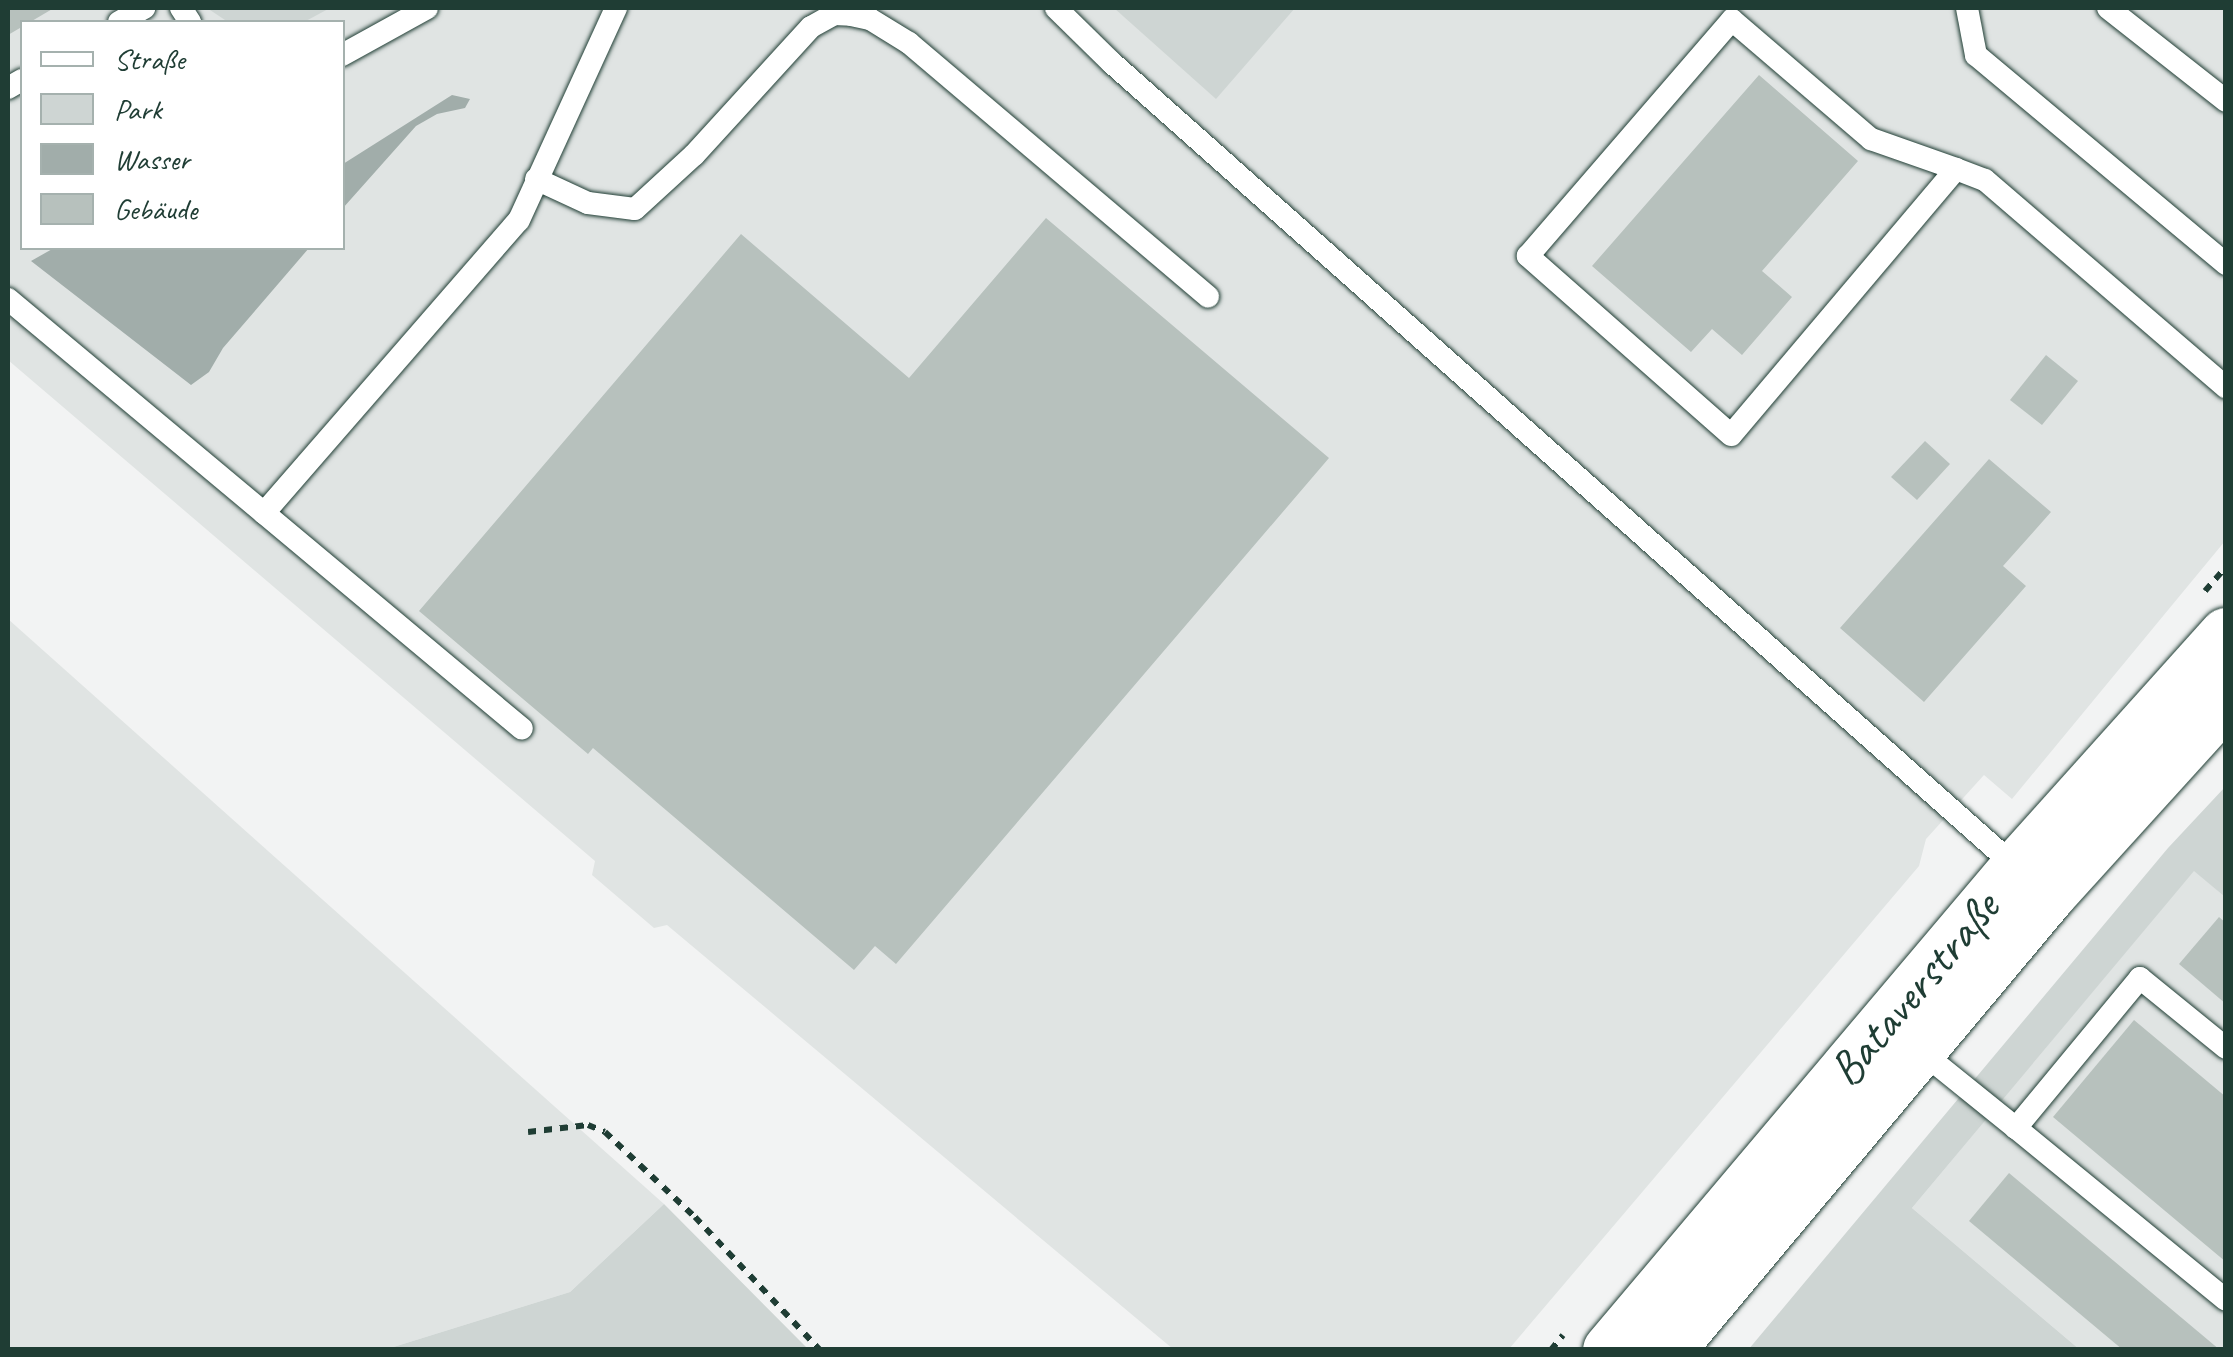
<!DOCTYPE html>
<html>
<head>
<meta charset="utf-8">
<style>
  body { margin:0 }
  #map { position:relative; width:2233px; height:1357px; overflow:hidden; background:#f2f3f3; font-family:Caveat,sans-serif }
  div>[style] { position:absolute }
  .built>* { inset:0; background:#e0e4e3 }
  .green>* { inset:0; background:#ced5d3 }
  .water>* { inset:0; background:#a1adaa }
  .building>* { inset:0; background:#b7c1bd }
  .path>* { height:6px; margin-top:-3px; transform-origin:0; background:repeating-linear-gradient(90deg,#1f3d34 0 8px,transparent 0 16px) }
  .roads { filter:drop-shadow(0 0 2px #1f3d34) drop-shadow(0 0 2px #1f3d34) }
  .lane>* { height:22px; margin:-11px; padding:0 11px; transform-origin:11px; border-radius:11px; background:#fff }
  .secondary>* { height:55px; margin:-27.5px; padding:0 27.5px; transform-origin:27.5px; border-radius:27.5px; background:#fff }
  span { translate:-50% -50%; white-space:nowrap; text-align:center; line-height:1.15; -webkit-text-stroke:9px #fff; paint-order:stroke }
  .street-label { font-size:48px; color:#1f3d34 }
  .frame { position:absolute; inset:0; border:10px solid #1f3d34; pointer-events:none }
  .legend { position:absolute; left:20px; top:20px; width:325px; height:230px; box-sizing:border-box; background:#fff; border:2px solid #a5b1ae; margin:0; padding:12px 18px; list-style:none; font-size:30px; color:#1f3d34 }
  .legend li { display:flex; align-items:center; gap:20px; height:50px }
  .legend b { width:50px; border:2px solid #a5b1ae }
</style>
</head>
<body>
<div id="map">
  <div class="built">
    <i style="clip-path:polygon(evenodd,8px 8px,2225px 8px,2225px 541px,2012px 799px,1984px 775px,1926px 839px,1919px 866px,1509px 1349px,1173px 1349px,667px 925px,654px 928px,592px 875px,595px 861px,8px 360px,8px 8px,22px 22px,342px 22px,342px 248px,22px 248px,22px 22px)"></i>
    <i style="clip-path:polygon(8px 619px,664px 1204px,570px 1292px,387px 1349px,8px 1349px)"></i>
    <i style="clip-path:polygon(2194px 870px,2225px 897px,2225px 1349px,2079px 1349px,1912px 1208px)"></i>
  </div>
  <div class="green">
    <i style="clip-path:polygon(207px 8px,330px 8px,304px 22px,228px 22px)"></i>
    <i style="clip-path:polygon(1114px 8px,1295px 8px,1216px 99px)"></i>
    <i style="clip-path:polygon(2225px 787px,2225px 897px,2194px 871px,1912px 1208px,2079px 1349px,1748px 1350px,2168px 848px)"></i>
    <i style="clip-path:polygon(664px 1204px,808px 1349px,387px 1349px,570px 1292px)"></i>
  </div>
  <div class="water">
    <i style="clip-path:polygon(452px 95px,470px 99px,465px 108px,437px 114px,416px 126px,343px 208px,343px 164px)"></i>
    <i style="clip-path:polygon(54px 248px,309px 248px,223px 348px,209px 372px,191px 385px,31px 261px)"></i>
  </div>
  <div class="building">
    <i style="clip-path:polygon(8px 8px,54px 8px,8px 35px)"></i>
    <i style="clip-path:polygon(1759px 75px,1858px 161px,1762px 271px,1792px 297px,1742px 355px,1712px 329px,1691px 352px,1592px 266px)"></i>
    <i style="clip-path:polygon(1046px 218px,1329px 458px,896px 964px,875px 946px,854px 970px,593px 748px,588px 754px,419px 611px,741px 234px,909px 378px)"></i>
    <i style="clip-path:polygon(2046px 355px,2078px 381px,2042px 425px,2010px 400px)"></i>
    <i style="clip-path:polygon(1925px 441px,1950px 464px,1917px 500px,1891px 477px)"></i>
    <i style="clip-path:polygon(1989px 459px,2051px 512px,2003px 566px,2026px 586px,1924px 702px,1840px 628px)"></i>
    <i style="clip-path:polygon(2219px 917px,2226px 923px,2226px 1004px,2179px 964px)"></i>
    <i style="clip-path:polygon(2134px 1020px,2226px 1097px,2226px 1262px,2053px 1117px)"></i>
    <i style="clip-path:polygon(2009px 1173px,2220px 1350px,2123px 1350px,1969px 1221px)"></i>
  </div>
  <div class="path">
    <i style="left:2205px;top:591px;width:32px;rotate:-49deg"></i>
    <i style="left:528px;top:1132px;width:60px;rotate:-6.7deg"></i>
    <i style="left:588px;top:1125px;width:18px;rotate:22deg"></i>
    <i style="left:605px;top:1132px;width:124px;rotate:43.4deg"></i>
    <i style="left:695px;top:1217px;width:183px;rotate:46.8deg"></i>
    <i style="left:1551px;top:1350px;width:19px;rotate:-51deg"></i>
  </div>
  <div class="roads">
    <div class="lane">
      <i style="left:181px;top:8px;width:17px;rotate:57deg"></i>
      <i style="left:1056px;top:8px;width:77px;rotate:44.5deg"></i>
      <i style="left:1111px;top:62px;width:1214px;rotate:41.66deg"></i>
      <i style="left:1967px;top:8px;width:48px;rotate:79.2deg"></i>
      <i style="left:1976px;top:55px;width:326px;rotate:39.9deg"></i>
      <i style="left:2108px;top:8px;width:150px;rotate:38.2deg"></i>
      <i style="left:119px;top:22px;width:29px;rotate:-29deg"></i>
      <i style="left:342px;top:55px;width:97px;rotate:-28.9deg"></i>
      <i style="left:8px;top:88px;width:16px;rotate:-30deg"></i>
      <i style="left:1956px;top:169px;width:348px;rotate:130.2deg"></i>
      <i style="left:1731px;top:435px;width:271px;rotate:-138.6deg"></i>
      <i style="left:1528px;top:256px;width:312px;rotate:-49.2deg"></i>
      <i style="left:1732px;top:20px;width:183px;rotate:40.6deg"></i>
      <i style="left:1871px;top:139px;width:90px;rotate:19.4deg"></i>
      <i style="left:1956px;top:169px;width:31px;rotate:21deg"></i>
      <i style="left:1985px;top:180px;width:318px;rotate:40.7deg"></i>
      <i style="left:536px;top:179px;width:57px;rotate:24.8deg"></i>
      <i style="left:588px;top:203px;width:47px;rotate:7.3deg"></i>
      <i style="left:635px;top:209px;width:80px;rotate:-42.5deg"></i>
      <i style="left:694px;top:155px;width:173px;rotate:-47.6deg"></i>
      <i style="left:811px;top:27px;width:26px;rotate:-29deg"></i>
      <i style="left:834px;top:14px;width:17px;rotate:3deg"></i>
      <i style="left:851px;top:15px;width:19px;rotate:12deg"></i>
      <i style="left:870px;top:19px;width:46px;rotate:31.6deg"></i>
      <i style="left:909px;top:43px;width:392px;rotate:40.3deg"></i>
      <i style="left:8px;top:299px;width:334px;rotate:39.9deg"></i>
      <i style="left:264px;top:513px;width:388px;rotate:-49deg"></i>
      <i style="left:519px;top:220px;width:233px;rotate:-65.4deg"></i>
      <i style="left:264px;top:513px;width:336px;rotate:39.9deg"></i>
      <i style="left:2226px;top:1048px;width:111px;rotate:-140.9deg"></i>
      <i style="left:2140px;top:978px;width:195px;rotate:129.6deg"></i>
      <i style="left:2016px;top:1128px;width:271px;rotate:39.3deg"></i>
      <i style="left:1918px;top:1049px;width:126px;rotate:38.9deg"></i>
    </div>
    <div class="secondary">
      <i style="left:1610px;top:1350px;width:631px;rotate:-49.82deg"></i>
      <i style="left:2017px;top:868px;width:313px;rotate:-48.1deg"></i>
      <i style="left:1666px;top:1350px;width:595px;rotate:-50.05deg"></i>
      <i style="left:2048px;top:894px;width:265px;rotate:-47.8deg"></i>
    </div>
  </div>
  <div class="street-label">
    <span style="left:1914px;top:989px;rotate:-50deg">Bataverstraße</span>
  </div>
  <div class="frame"></div>
  <ul class="legend">
  <li><b style="height:12px;background:#fff"></b>Straße</li>
  <li><b style="height:28px;background:#ced5d3"></b>Park</li>
  <li><b style="height:28px;background:#a1adaa"></b>Wasser</li>
  <li><b style="height:28px;background:#b7c1bd"></b>Gebäude</li>
  </ul>
</div>
</body>
</html>
